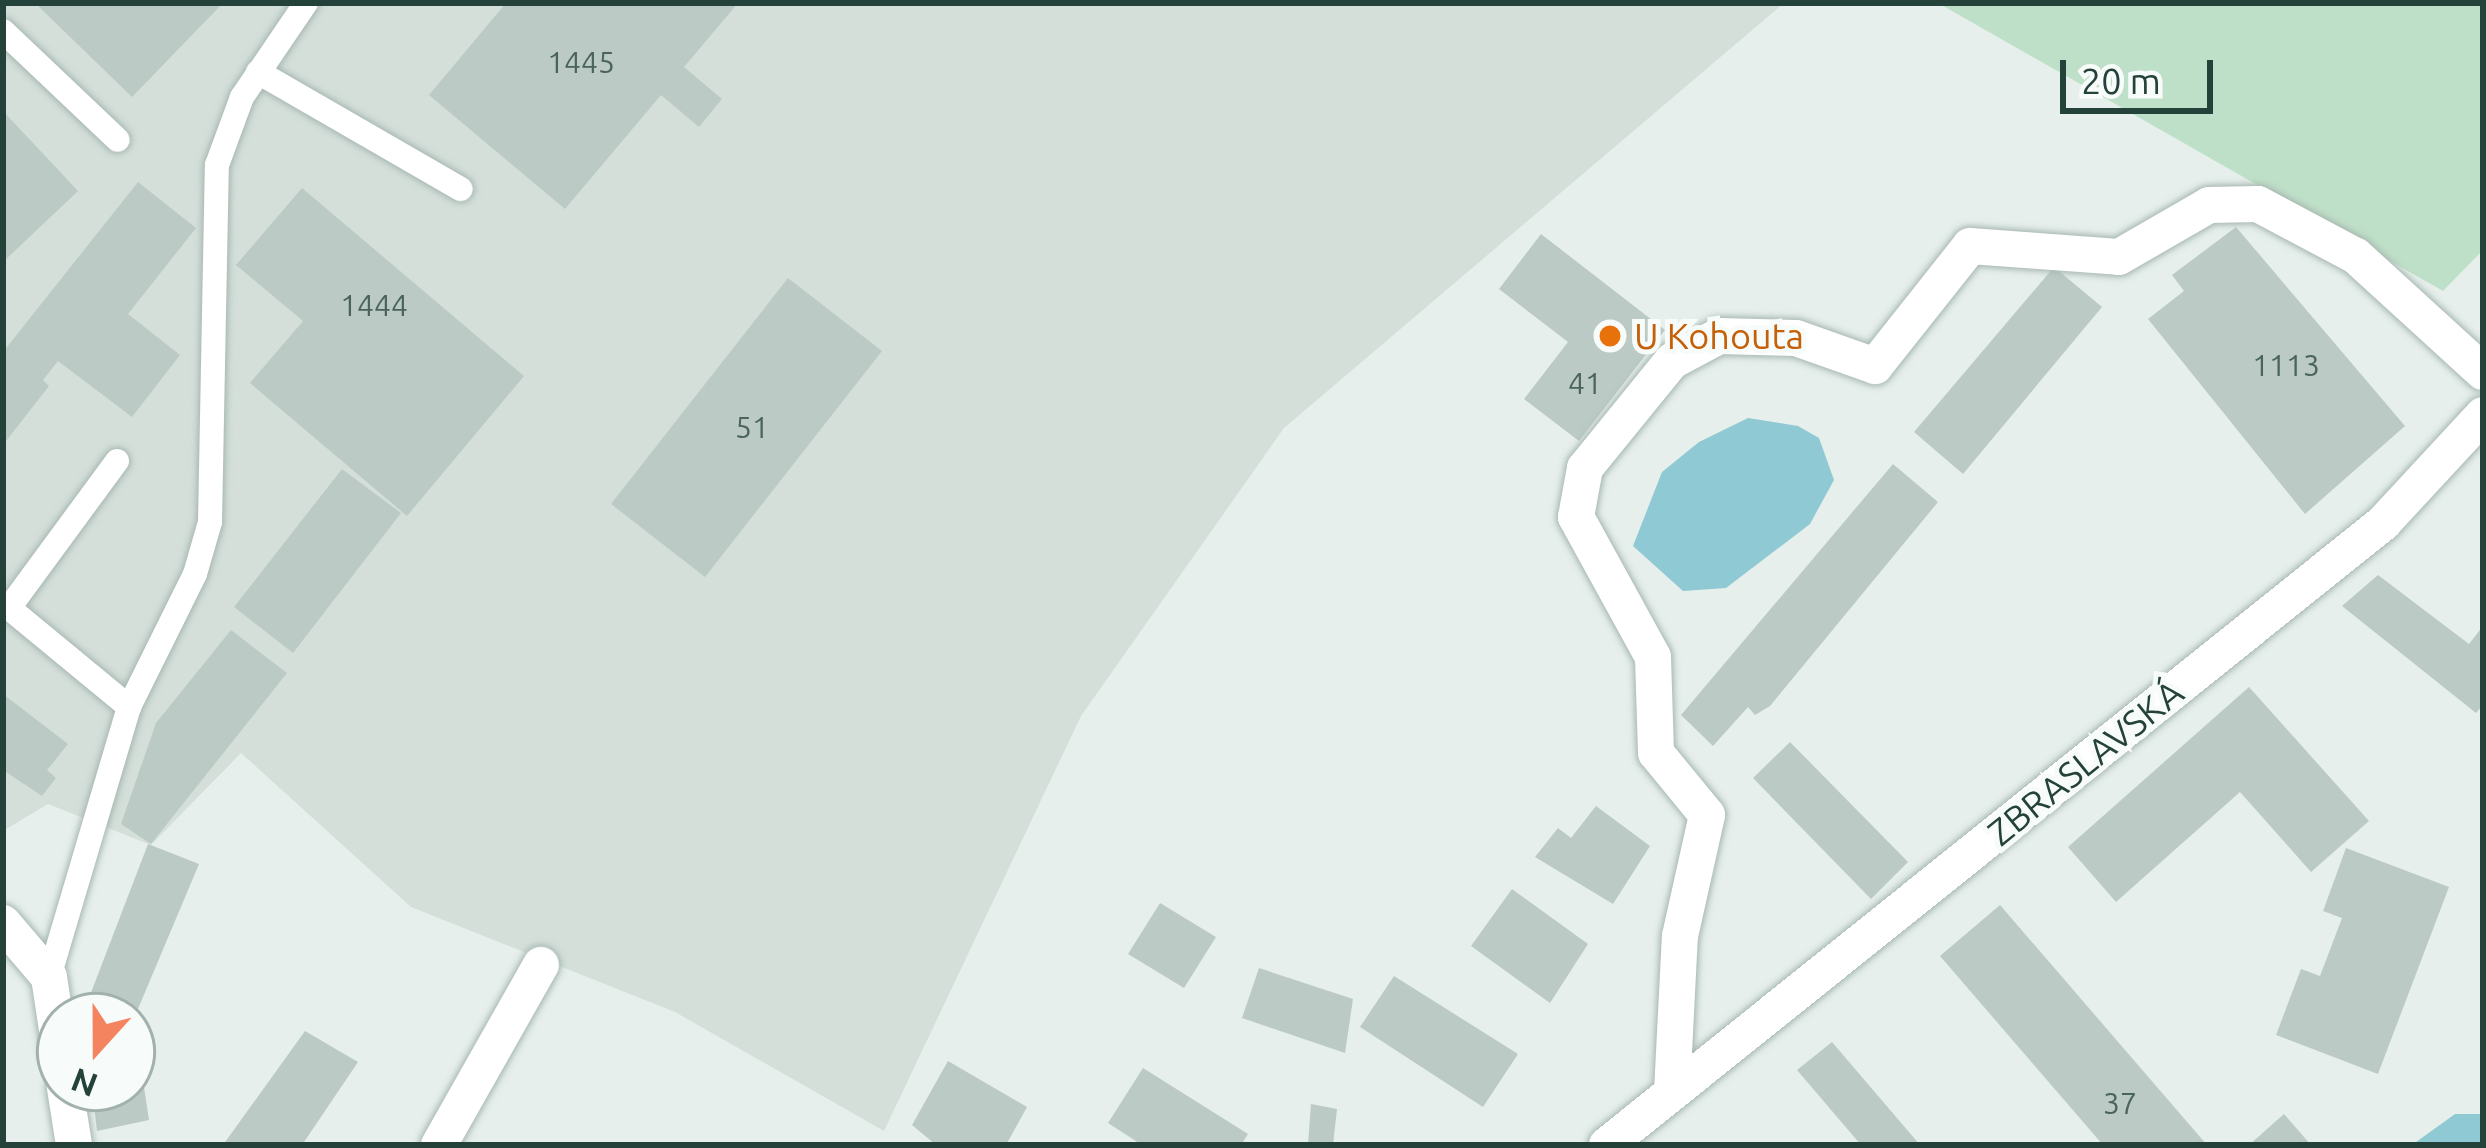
<!DOCTYPE html>
<html>
<head>
<meta charset="utf-8">
<style>
  body { margin:0 }
  #map { position:relative; width:2486px; height:1148px; overflow:hidden; background:#e6efeb; font-family:Ubuntu,sans-serif }
  div>[style] { position:absolute }
  .built>* { inset:0; background:#d4dfda }
  .green>* { inset:0; background:#bfe0c8 }
  .water>* { inset:0; background:#8ec9d4 }
  .building>* { inset:0; background:#bbcac4 }
  .roads { filter:drop-shadow(0 0 3px #a8b8b2) drop-shadow(0 0 3px #a8b8b2) }
  .lane>* { height:24px; margin:-12px; padding:0 12px; transform-origin:12px; border-radius:12px; background:#fff }
  .street>* { height:36px; margin:-18px; padding:0 18px; transform-origin:18px; border-radius:18px; background:#fff }
  .secondary>* { height:36px; margin:-18px; padding:0 18px; transform-origin:18px; border-radius:18px; background:#fff }
  .dots>* { width:33px; height:33px; translate:-50% -50%; box-sizing:border-box; border:6px solid #f7fbf9; border-radius:50% }
  span { translate:-50% -50%; white-space:nowrap; text-align:center; line-height:1.15; -webkit-text-stroke:10px #f7fbf9; paint-order:stroke }
  .number-label { font-size:30px; color:#4a645c }
  .number-label span { -webkit-text-stroke-width:0 }
  .food-label { font-size:36px; color:#c56008 }
  .left { translate:0 -50%; text-align:left }
  .street-label { font-size:36px; color:#24423a }
  .frame { position:absolute; inset:0; border:6px solid #24423a; pointer-events:none }
  .north { position:absolute; left:36px; top:992px; width:120px; height:120px; box-sizing:border-box; background:#f7fbf9; border:3px solid #a3b1ad; border-radius:50%; rotate:201deg; font-size:33px; font-weight:700; line-height:48px; text-align:center; color:#24423a }
  .north::after { content:''; display:block; margin:auto; width:42px; height:54px; background:#f4845f; clip-path:polygon(50% 0,100% 100%,50% 72%,0 100%) }
  .scale { position:absolute; left:2060px; top:60px; width:153px; height:54px; box-sizing:border-box; border:6px solid #24423a; border-top:0; padding-left:15px; font-size:36px; line-height:42px; white-space:nowrap; color:#24423a; -webkit-text-stroke:9px #f7fbf9; paint-order:stroke }
</style>
</head>
<body>
<div id="map">
  <div class="built">
    <i style="clip-path:polygon(3px 3px,1784px 3px,1284px 428px,1081px 716px,884px 1131px,675px 1012px,411px 907px,241px 753px,151px 845px,48px 804px,3px 831px)"></i>
  </div>
  <div class="green">
    <i style="clip-path:polygon(1938px 3px,2483px 3px,2483px 250px,2443px 291px)"></i>
  </div>
  <div class="water">
    <i style="clip-path:polygon(1748px 418px,1798px 426px,1819px 438px,1834px 480px,1810px 524px,1726px 588px,1683px 591px,1633px 546px,1662px 472px,1699px 442px)"></i>
    <i style="clip-path:polygon(2455px 1114px,2483px 1114px,2483px 1145px,2412px 1145px)"></i>
  </div>
  <div class="building">
    <i style="clip-path:polygon(35px 3px,223px 3px,132px 97px)"></i>
    <i style="clip-path:polygon(506px 3px,738px 3px,684px 67px,722px 99px,699px 127px,661px 95px,565px 209px,429px 95px)"></i>
    <i style="clip-path:polygon(3px 111px,78px 191px,3px 262px)"></i>
    <i style="clip-path:polygon(138px 182px,196px 228px,128px 314px,180px 355px,132px 417px,58px 361px,43px 380px,49px 386px,3px 445px,3px 352px)"></i>
    <i style="clip-path:polygon(302px 188px,524px 376px,407px 516px,250px 383px,303px 321px,236px 265px)"></i>
    <i style="clip-path:polygon(2236px 227px,2405px 426px,2305px 514px,2148px 319px,2184px 291px,2172px 275px)"></i>
    <i style="clip-path:polygon(1541px 234px,1665px 330px,1579px 441px,1524px 399px,1568px 342px,1499px 289px)"></i>
    <i style="clip-path:polygon(2054px 267px,2102px 307px,1963px 474px,1914px 432px)"></i>
    <i style="clip-path:polygon(788px 278px,882px 351px,705px 577px,611px 504px)"></i>
    <i style="clip-path:polygon(1893px 464px,1938px 502px,1770px 706px,1755px 715px,1748px 707px,1713px 746px,1681px 715px)"></i>
    <i style="clip-path:polygon(342px 469px,401px 513px,293px 653px,234px 607px)"></i>
    <i style="clip-path:polygon(2378px 575px,2469px 644px,2483px 626px,2483px 705px,2476px 713px,2342px 606px)"></i>
    <i style="clip-path:polygon(231px 630px,287px 673px,151px 844px,121px 824px,156px 723px)"></i>
    <i style="clip-path:polygon(2249px 687px,2369px 821px,2311px 872px,2240px 792px,2116px 902px,2068px 847px)"></i>
    <i style="clip-path:polygon(3px 694px,68px 744px,47px 770px,56px 778px,42px 796px,3px 770px)"></i>
    <i style="clip-path:polygon(1790px 742px,1908px 862px,1871px 899px,1753px 778px)"></i>
    <i style="clip-path:polygon(1596px 806px,1650px 846px,1613px 904px,1535px 857px,1558px 828px,1571px 838px)"></i>
    <i style="clip-path:polygon(148px 844px,199px 864px,135px 1016px,82px 1016px)"></i>
    <i style="clip-path:polygon(2346px 848px,2449px 887px,2378px 1074px,2276px 1035px,2301px 969px,2320px 976px,2342px 918px,2323px 911px)"></i>
    <i style="clip-path:polygon(1512px 889px,1588px 944px,1550px 1003px,1471px 946px)"></i>
    <i style="clip-path:polygon(1160px 903px,1216px 937px,1184px 988px,1128px 954px)"></i>
    <i style="clip-path:polygon(2000px 905px,2207px 1145px,2103px 1145px,1940px 956px)"></i>
    <i style="clip-path:polygon(1259px 968px,1353px 999px,1345px 1053px,1242px 1018px)"></i>
    <i style="clip-path:polygon(1394px 976px,1518px 1054px,1483px 1107px,1360px 1027px)"></i>
    <i style="clip-path:polygon(135px 1028px,149px 1120px,97px 1131px,92px 1088px,132px 1088px)"></i>
    <i style="clip-path:polygon(305px 1031px,358px 1062px,302px 1145px,223px 1145px)"></i>
    <i style="clip-path:polygon(1832px 1042px,1920px 1145px,1861px 1145px,1797px 1070px)"></i>
    <i style="clip-path:polygon(948px 1061px,1027px 1107px,1006px 1145px,936px 1145px,912px 1125px)"></i>
    <i style="clip-path:polygon(1143px 1068px,1248px 1134px,1241px 1145px,1142px 1145px,1108px 1123px)"></i>
    <i style="clip-path:polygon(1311px 1104px,1337px 1109px,1333px 1145px,1308px 1145px)"></i>
    <i style="clip-path:polygon(2284px 1114px,2311px 1145px,2249px 1145px)"></i>
  </div>
  <div class="roads">
    <div class="lane">
      <i style="left:3px;top:31px;width:158px;rotate:43.5deg"></i>
      <i style="left:258px;top:72px;width:234px;rotate:30deg"></i>
      <i style="left:117px;top:461px;width:182px;rotate:126.3deg"></i>
      <i style="left:9px;top:608px;width:156px;rotate:39.5deg"></i>
      <i style="left:49px;top:977px;width:282px;rotate:-73.5deg"></i>
      <i style="left:129px;top:707px;width:148px;rotate:-63.6deg"></i>
      <i style="left:195px;top:574px;width:54px;rotate:-73.9deg"></i>
      <i style="left:210px;top:522px;width:357px;rotate:-88.9deg"></i>
      <i style="left:217px;top:165px;width:72px;rotate:-69.8deg"></i>
      <i style="left:242px;top:97px;width:114px;rotate:-55.8deg"></i>
    </div>
    <div class="street">
      <i style="left:3px;top:923px;width:71px;rotate:49.6deg"></i>
      <i style="left:49px;top:977px;width:74px;rotate:81.4deg"></i>
      <i style="left:65px;top:1088px;width:58px;rotate:81deg"></i>
      <i style="left:1672px;top:1092px;width:156px;rotate:-87.1deg"></i>
      <i style="left:1680px;top:936px;width:124px;rotate:-77.4deg"></i>
      <i style="left:1707px;top:815px;width:80px;rotate:-129.4deg"></i>
      <i style="left:1656px;top:753px;width:96px;rotate:-91.8deg"></i>
      <i style="left:1653px;top:657px;width:160px;rotate:-118.8deg"></i>
      <i style="left:1576px;top:517px;width:50px;rotate:-79.6deg"></i>
      <i style="left:1585px;top:468px;width:138px;rotate:-50.9deg"></i>
      <i style="left:1672px;top:361px;width:53px;rotate:-28deg"></i>
      <i style="left:1719px;top:336px;width:77px;rotate:1.5deg"></i>
      <i style="left:1796px;top:338px;width:84px;rotate:19.5deg"></i>
      <i style="left:1875px;top:366px;width:153px;rotate:-51.6deg"></i>
      <i style="left:1970px;top:246px;width:149px;rotate:4.2deg"></i>
      <i style="left:2119px;top:257px;width:104px;rotate:-30deg"></i>
      <i style="left:2209px;top:205px;width:49px;rotate:-1.2deg"></i>
      <i style="left:2258px;top:204px;width:111px;rotate:28deg"></i>
      <i style="left:2356px;top:256px;width:172px;rotate:42.4deg"></i>
      <i style="left:439px;top:1145px;width:207px;rotate:-60.5deg"></i>
    </div>
    <div class="secondary">
      <i style="left:1607px;top:1145px;width:995px;rotate:-38.71deg"></i>
      <i style="left:2383px;top:523px;width:147px;rotate:-47.2deg"></i>
    </div>
  </div>
  <div class="dots">
    <i style="left:1610px;top:336px;background:#e8710a"></i>
  </div>
  <div class="number-label">
    <span style="left:581px;top:62px">1445</span>
    <span style="left:374px;top:305px">1444</span>
    <span style="left:2286px;top:365px">1113</span>
    <span style="left:1585px;top:383px">41</span>
    <span style="left:752px;top:427px">51</span>
    <span style="left:2120px;top:1103px">37</span>
  </div>
  <div class="food-label">
    <span class="left" style="left:1634px;top:336px">U Kohouta</span>
  </div>
  <div class="street-label">
    <span style="left:2085px;top:762px;rotate:-39deg">ZBRASLAVSKÁ</span>
  </div>
  <div class="frame"></div>
  <div class="north">N</div>
  <div class="scale">20 m</div>
</div>
</body>
</html>
